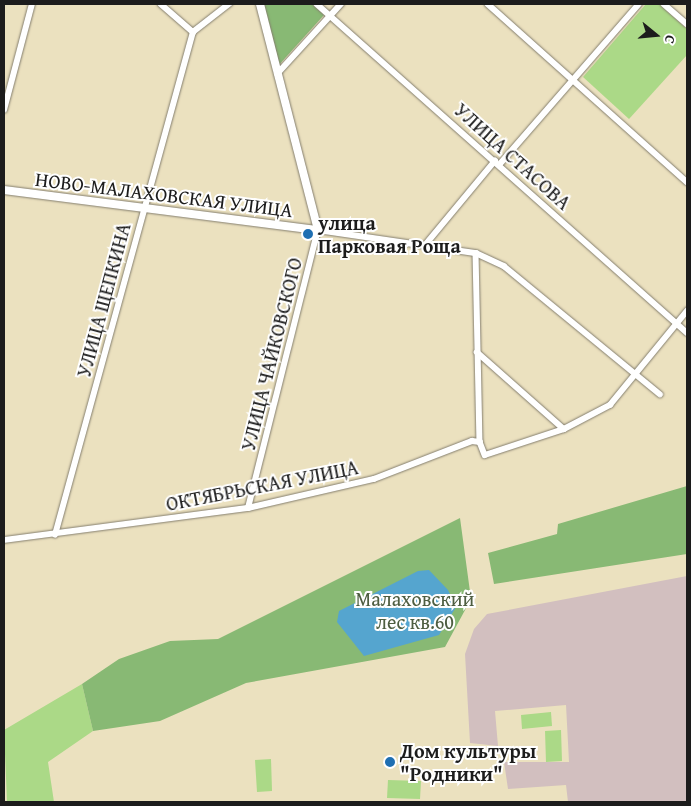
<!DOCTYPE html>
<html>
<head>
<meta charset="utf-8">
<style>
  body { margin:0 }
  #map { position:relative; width:691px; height:806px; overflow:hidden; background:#ebe1bf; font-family:"Gentium Book Plus",serif }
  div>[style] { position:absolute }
  .industrial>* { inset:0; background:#d2bfbf }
  .green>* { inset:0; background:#abd987 }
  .forest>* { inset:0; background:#88b974 }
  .water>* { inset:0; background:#55a5cf }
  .roads { filter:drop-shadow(0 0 1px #847e6e) drop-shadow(0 0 1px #847e6e) }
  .street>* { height:5.5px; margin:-2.75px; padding:0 2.75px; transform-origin:2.75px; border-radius:2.75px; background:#fff }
  .secondary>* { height:8px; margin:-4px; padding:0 4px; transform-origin:4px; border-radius:4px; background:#fff }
  .dots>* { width:14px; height:14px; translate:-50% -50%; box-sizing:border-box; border:2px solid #fff; border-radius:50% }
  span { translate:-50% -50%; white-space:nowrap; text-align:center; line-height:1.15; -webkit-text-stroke:4px #fff; paint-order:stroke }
  .street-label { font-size:20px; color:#1c1c1c }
  .poi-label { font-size:20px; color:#1c1c1c; font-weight:700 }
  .left { translate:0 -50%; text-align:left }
  .park-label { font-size:20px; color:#4e5e41 }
  .frame { position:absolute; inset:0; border:5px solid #1c1c1c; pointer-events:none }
  .north { position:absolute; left:631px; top:10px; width:50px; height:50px; -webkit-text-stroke:4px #fff; paint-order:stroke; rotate:107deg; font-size:14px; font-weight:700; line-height:20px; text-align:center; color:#1c1c1c }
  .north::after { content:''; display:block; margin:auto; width:18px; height:22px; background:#1c1c1c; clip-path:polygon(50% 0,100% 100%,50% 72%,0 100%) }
</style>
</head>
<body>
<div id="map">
  <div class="industrial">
    <i style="clip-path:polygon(687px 576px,687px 802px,568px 802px,566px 785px,508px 789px,504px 762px,569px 762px,566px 705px,495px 711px,498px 746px,470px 743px,465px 654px,474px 629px,487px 614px)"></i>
  </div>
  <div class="green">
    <i style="clip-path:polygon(646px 4px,659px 4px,687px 29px,687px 55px,629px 119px,583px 77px)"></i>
    <i style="clip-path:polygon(82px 684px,93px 731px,48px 762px,54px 802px,7px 802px,4px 730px)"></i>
    <i style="clip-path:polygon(551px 712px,552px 726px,522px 729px,521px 715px)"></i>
    <i style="clip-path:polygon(561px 730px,562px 761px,546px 762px,545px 731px)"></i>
    <i style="clip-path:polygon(271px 759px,272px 791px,257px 792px,255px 760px)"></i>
    <i style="clip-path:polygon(388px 780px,421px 781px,420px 799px,387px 798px)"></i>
  </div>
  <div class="forest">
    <i style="clip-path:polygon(263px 4px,312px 4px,324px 15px,278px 66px)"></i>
    <i style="clip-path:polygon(687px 486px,687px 554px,494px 584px,488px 553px,557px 534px,558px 524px)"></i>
    <i style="clip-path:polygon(460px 518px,471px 599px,445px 647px,246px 683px,160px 721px,93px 731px,82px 684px,119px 659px,170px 641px,218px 639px)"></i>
  </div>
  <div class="water">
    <i style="clip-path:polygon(429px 570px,448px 590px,456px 607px,439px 635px,364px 656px,337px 622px,339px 611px,418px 571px)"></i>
  </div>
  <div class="roads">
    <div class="street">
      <i style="left:161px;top:4px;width:43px;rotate:41.2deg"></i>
      <i style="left:317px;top:4px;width:495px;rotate:41.6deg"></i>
      <i style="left:488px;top:4px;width:267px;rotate:41.8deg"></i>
      <i style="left:664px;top:4px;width:30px;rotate:41deg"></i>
      <i style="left:277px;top:74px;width:95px;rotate:-47.6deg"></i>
      <i style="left:4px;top:110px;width:110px;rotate:-75.2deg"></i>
      <i style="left:499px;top:165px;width:213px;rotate:-49deg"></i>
      <i style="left:426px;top:244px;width:108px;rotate:-50.3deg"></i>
      <i style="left:476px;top:253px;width:189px;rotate:88.8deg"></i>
      <i style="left:477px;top:352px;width:116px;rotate:41.5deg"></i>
      <i style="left:248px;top:508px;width:287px;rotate:-75.9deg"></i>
      <i style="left:318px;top:230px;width:160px;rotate:8.3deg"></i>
      <i style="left:476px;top:253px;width:31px;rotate:25deg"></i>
      <i style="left:504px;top:266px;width:202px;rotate:39.4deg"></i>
      <i style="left:55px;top:535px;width:522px;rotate:-74.66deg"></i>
      <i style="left:193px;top:32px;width:46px;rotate:-37.9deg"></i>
      <i style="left:4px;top:540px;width:246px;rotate:-7.5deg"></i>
      <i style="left:248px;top:508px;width:129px;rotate:-13deg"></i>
      <i style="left:374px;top:479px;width:105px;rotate:-21.2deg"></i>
      <i style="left:472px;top:441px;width:8px;rotate:7deg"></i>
      <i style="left:480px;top:442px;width:14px;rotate:69deg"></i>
      <i style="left:485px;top:455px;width:83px;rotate:-18.2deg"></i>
      <i style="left:564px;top:429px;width:52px;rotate:-27.6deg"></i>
      <i style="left:610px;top:405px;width:122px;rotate:-50.7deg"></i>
    </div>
    <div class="secondary">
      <i style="left:4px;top:190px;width:317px;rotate:7.3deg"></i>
      <i style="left:318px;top:230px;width:233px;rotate:-104.4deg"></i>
    </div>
  </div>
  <div class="dots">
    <i style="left:308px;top:234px;background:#1f6fb2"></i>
    <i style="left:390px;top:762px;background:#1f6fb2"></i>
  </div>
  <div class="street-label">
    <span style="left:513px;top:156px;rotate:42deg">УЛИЦА СТАСОВА</span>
    <span style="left:164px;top:194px;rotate:7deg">НОВО-МАЛАХОВСКАЯ УЛИЦА</span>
    <span style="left:103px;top:300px;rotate:-75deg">УЛИЦА ЩЕПКИНА</span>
    <span style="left:271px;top:354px;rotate:-76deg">УЛИЦА ЧАЙКОВСКОГО</span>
    <span style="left:262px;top:485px;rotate:-11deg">ОКТЯБРЬСКАЯ УЛИЦА</span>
  </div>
  <div class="poi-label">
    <span class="left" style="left:318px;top:234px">улица<br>Парковая Роща</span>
    <span class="left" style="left:400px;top:762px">Дом культуры<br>"Родники"</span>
  </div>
  <div class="park-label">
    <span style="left:415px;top:610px">Малаховский<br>лес кв.60</span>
  </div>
  <div class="frame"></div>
  <div class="north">С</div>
</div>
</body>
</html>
